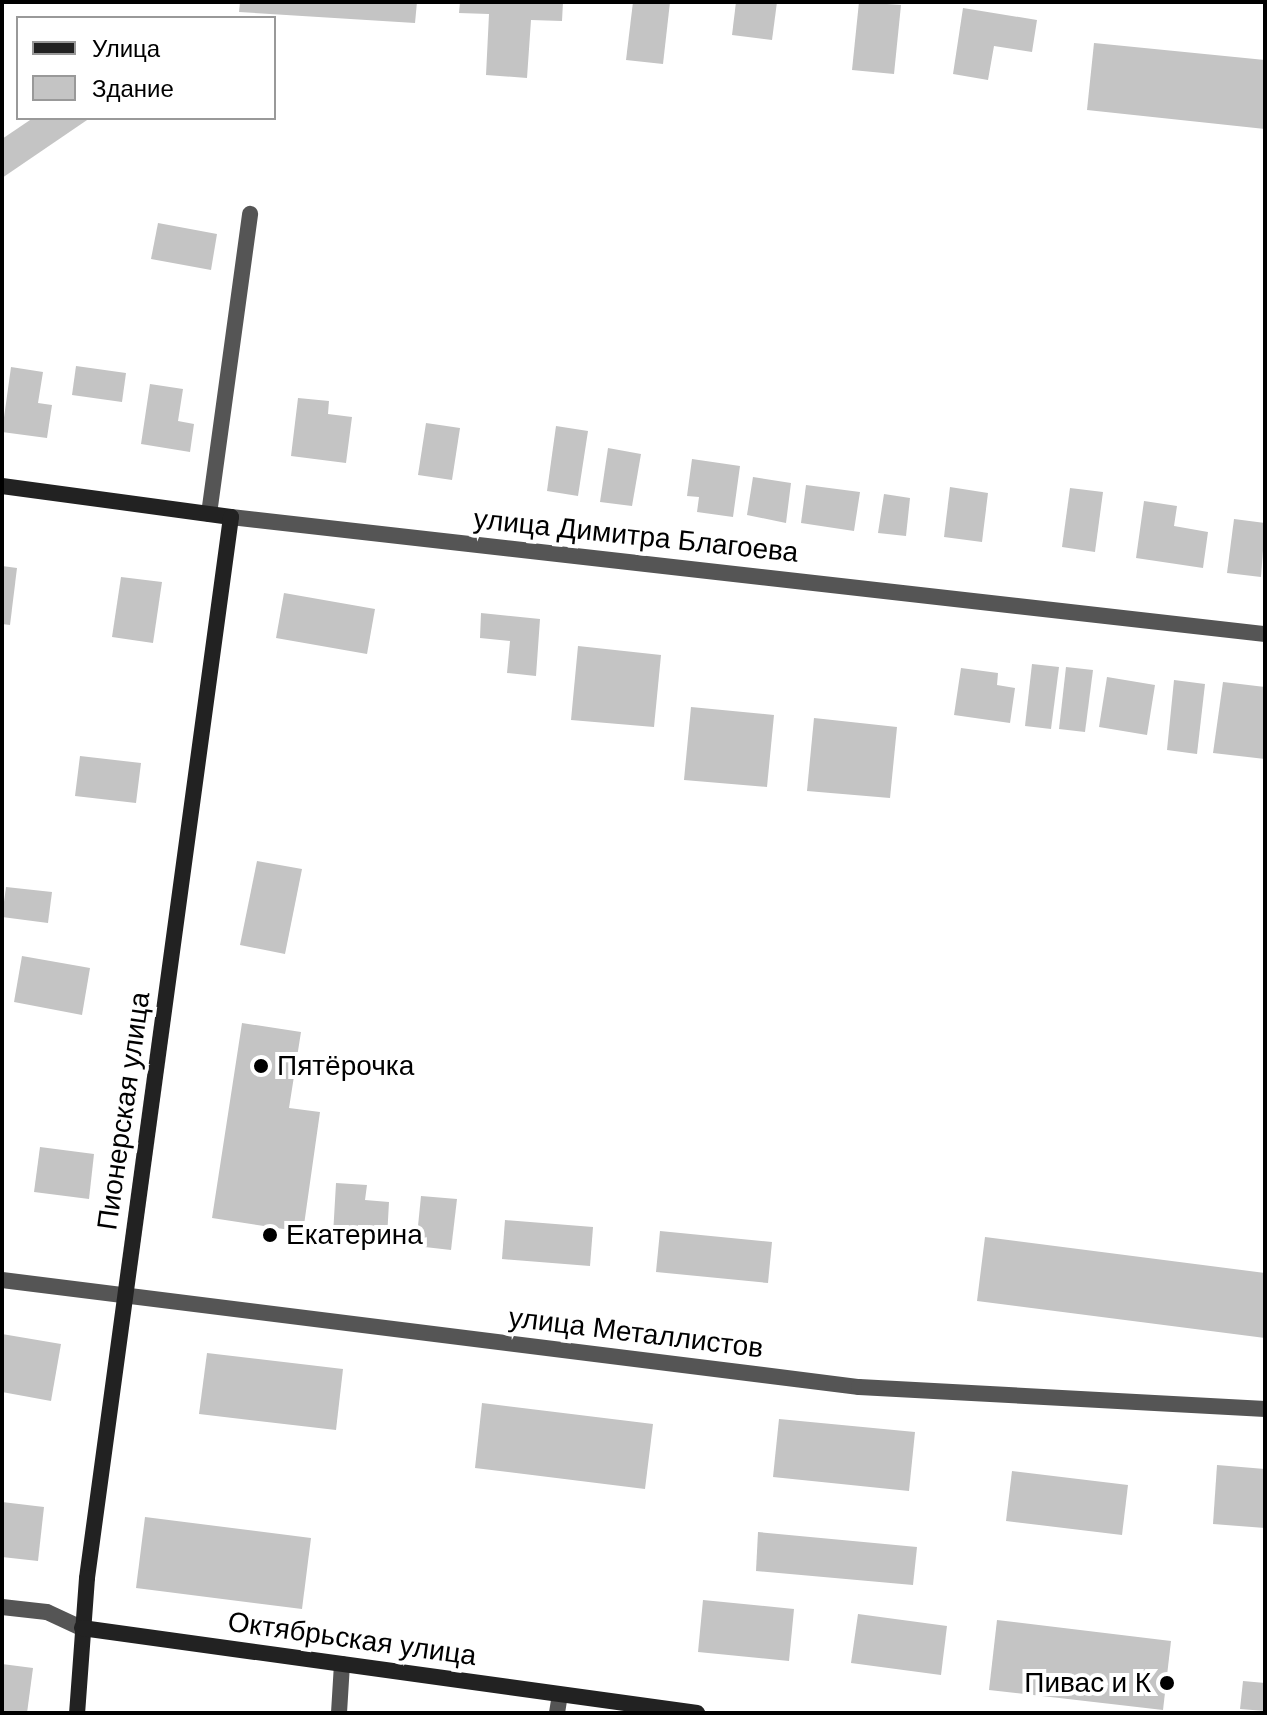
<!DOCTYPE html>
<html>
<head>
<meta charset="utf-8">
<style>
  body { margin:0 }
  #map { position:relative; width:1267px; height:1715px; overflow:hidden; background:#fff; font-family:"DM Sans",sans-serif }
  div>[style] { position:absolute }
  .building>* { inset:0; background:#c4c4c4 }
  .service>* { height:16px; margin:-8px; padding:0 8px; transform-origin:8px; border-radius:8px; background:#555 }
  .minor>* { height:16px; margin:-8px; padding:0 8px; transform-origin:8px; border-radius:8px; background:#555 }
  .tertiary>* { height:16px; margin:-8px; padding:0 8px; transform-origin:8px; border-radius:8px; background:#555 }
  .secondary>* { height:16px; margin:-8px; padding:0 8px; transform-origin:8px; border-radius:8px; background:#222 }
  .dots>* { width:22px; height:22px; translate:-50% -50%; box-sizing:border-box; border:4px solid #fff; border-radius:50% }
  span { translate:-50% -50%; white-space:nowrap; text-align:center; line-height:1.15; -webkit-text-stroke:8px #fff; paint-order:stroke }
  .street-label { font-size:28px; color:#000 }
  .poi-label { font-size:28px; color:#000 }
  .left { translate:0 -50%; text-align:left }
  .right { translate:-100% -50%; text-align:right }
  .frame { position:absolute; inset:0; border:4px solid #000; pointer-events:none }
  .legend { position:absolute; left:16px; top:16px; width:260px; height:104px; box-sizing:border-box; background:#fff; border:2px solid #999; margin:0; padding:10px 14px; list-style:none; font-size:24px; color:#000 }
  .legend li { display:flex; align-items:center; gap:16px; height:40px }
  .legend b { width:40px; border:2px solid #999 }
</style>
</head>
<body>
<div id="map">
  <div class="building">
    <i style="clip-path:polygon(240px 2px,417px 2px,415px 23px,239px 12px)"></i>
    <i style="clip-path:polygon(460px 2px,563px 2px,562px 21px,531px 20px,527px 78px,486px 75px,489px 14px,459px 13px)"></i>
    <i style="clip-path:polygon(633px 2px,670px 2px,663px 64px,626px 60px)"></i>
    <i style="clip-path:polygon(736px 2px,777px 2px,772px 40px,732px 35px)"></i>
    <i style="clip-path:polygon(859px 2px,901px 5px,894px 74px,852px 70px)"></i>
    <i style="clip-path:polygon(963px 8px,1037px 20px,1032px 52px,994px 46px,988px 80px,953px 74px)"></i>
    <i style="clip-path:polygon(1094px 43px,1265px 60px,1265px 129px,1087px 110px)"></i>
    <i style="clip-path:polygon(33px 118px,90px 118px,2px 178px,2px 139px)"></i>
    <i style="clip-path:polygon(158px 223px,217px 234px,211px 270px,151px 259px)"></i>
    <i style="clip-path:polygon(76px 366px,126px 373px,122px 402px,72px 395px)"></i>
    <i style="clip-path:polygon(11px 367px,43px 372px,38px 403px,52px 405px,47px 438px,2px 432px)"></i>
    <i style="clip-path:polygon(150px 384px,183px 389px,178px 421px,194px 424px,190px 452px,141px 444px)"></i>
    <i style="clip-path:polygon(298px 398px,329px 401px,328px 414px,352px 417px,346px 463px,291px 456px)"></i>
    <i style="clip-path:polygon(426px 423px,460px 428px,452px 480px,418px 475px)"></i>
    <i style="clip-path:polygon(556px 426px,588px 431px,578px 496px,547px 491px)"></i>
    <i style="clip-path:polygon(608px 448px,641px 454px,632px 506px,600px 502px)"></i>
    <i style="clip-path:polygon(692px 459px,740px 466px,733px 517px,697px 512px,699px 497px,687px 496px)"></i>
    <i style="clip-path:polygon(753px 477px,791px 483px,786px 523px,747px 515px)"></i>
    <i style="clip-path:polygon(806px 485px,860px 492px,854px 531px,801px 523px)"></i>
    <i style="clip-path:polygon(950px 487px,988px 493px,982px 542px,944px 537px)"></i>
    <i style="clip-path:polygon(1070px 488px,1103px 492px,1095px 552px,1062px 547px)"></i>
    <i style="clip-path:polygon(884px 494px,910px 498px,906px 536px,878px 533px)"></i>
    <i style="clip-path:polygon(1144px 501px,1177px 506px,1174px 526px,1208px 532px,1203px 568px,1136px 558px)"></i>
    <i style="clip-path:polygon(1234px 519px,1265px 523px,1261px 577px,1227px 573px)"></i>
    <i style="clip-path:polygon(2px 566px,17px 568px,10px 625px,2px 624px)"></i>
    <i style="clip-path:polygon(121px 577px,162px 582px,153px 643px,112px 637px)"></i>
    <i style="clip-path:polygon(284px 593px,375px 609px,367px 654px,276px 638px)"></i>
    <i style="clip-path:polygon(481px 613px,540px 619px,536px 676px,507px 673px,510px 641px,480px 638px)"></i>
    <i style="clip-path:polygon(578px 646px,661px 655px,654px 727px,571px 720px)"></i>
    <i style="clip-path:polygon(1032px 664px,1059px 667px,1051px 729px,1025px 726px)"></i>
    <i style="clip-path:polygon(1066px 667px,1093px 670px,1085px 732px,1059px 729px)"></i>
    <i style="clip-path:polygon(961px 668px,998px 673px,997px 685px,1015px 688px,1010px 723px,954px 715px)"></i>
    <i style="clip-path:polygon(1107px 677px,1155px 685px,1147px 735px,1099px 727px)"></i>
    <i style="clip-path:polygon(1174px 680px,1205px 684px,1197px 754px,1167px 750px)"></i>
    <i style="clip-path:polygon(1223px 682px,1265px 687px,1265px 759px,1213px 753px)"></i>
    <i style="clip-path:polygon(691px 707px,774px 715px,767px 787px,684px 780px)"></i>
    <i style="clip-path:polygon(814px 718px,897px 727px,890px 798px,807px 791px)"></i>
    <i style="clip-path:polygon(80px 756px,141px 763px,136px 803px,75px 796px)"></i>
    <i style="clip-path:polygon(257px 861px,302px 869px,285px 954px,240px 945px)"></i>
    <i style="clip-path:polygon(6px 887px,52px 892px,48px 923px,2px 917px)"></i>
    <i style="clip-path:polygon(22px 956px,90px 968px,82px 1015px,14px 1002px)"></i>
    <i style="clip-path:polygon(242px 1023px,301px 1032px,289px 1108px,320px 1112px,303px 1232px,212px 1218px)"></i>
    <i style="clip-path:polygon(40px 1147px,94px 1154px,89px 1199px,34px 1192px)"></i>
    <i style="clip-path:polygon(336px 1183px,367px 1185px,365px 1200px,389px 1202px,387px 1238px,333px 1235px)"></i>
    <i style="clip-path:polygon(421px 1196px,457px 1199px,451px 1250px,416px 1246px)"></i>
    <i style="clip-path:polygon(505px 1220px,593px 1227px,590px 1266px,502px 1259px)"></i>
    <i style="clip-path:polygon(660px 1231px,772px 1242px,768px 1283px,656px 1272px)"></i>
    <i style="clip-path:polygon(985px 1237px,1265px 1273px,1265px 1338px,977px 1301px)"></i>
    <i style="clip-path:polygon(2px 1334px,61px 1344px,51px 1401px,2px 1392px)"></i>
    <i style="clip-path:polygon(207px 1353px,343px 1369px,336px 1430px,199px 1414px)"></i>
    <i style="clip-path:polygon(482px 1403px,653px 1424px,645px 1489px,475px 1468px)"></i>
    <i style="clip-path:polygon(779px 1419px,915px 1432px,909px 1491px,773px 1477px)"></i>
    <i style="clip-path:polygon(1217px 1465px,1265px 1469px,1265px 1528px,1213px 1524px)"></i>
    <i style="clip-path:polygon(1012px 1471px,1128px 1485px,1122px 1535px,1006px 1521px)"></i>
    <i style="clip-path:polygon(2px 1502px,44px 1507px,38px 1561px,2px 1557px)"></i>
    <i style="clip-path:polygon(145px 1517px,311px 1538px,302px 1609px,136px 1588px)"></i>
    <i style="clip-path:polygon(758px 1532px,917px 1547px,913px 1585px,756px 1571px)"></i>
    <i style="clip-path:polygon(703px 1600px,794px 1609px,789px 1661px,698px 1652px)"></i>
    <i style="clip-path:polygon(858px 1614px,947px 1626px,941px 1675px,851px 1663px)"></i>
    <i style="clip-path:polygon(997px 1620px,1171px 1641px,1163px 1710px,989px 1690px)"></i>
    <i style="clip-path:polygon(2px 1664px,33px 1668px,27px 1713px,2px 1713px)"></i>
    <i style="clip-path:polygon(1243px 1681px,1265px 1683px,1265px 1711px,1240px 1709px)"></i>
  </div>
  <div class="service">
    <i style="left:209px;top:514px;width:303px;rotate:-82.2deg"></i>
    <i style="left:339px;top:1713px;width:49px;rotate:-86.5deg"></i>
    <i style="left:557px;top:1713px;width:18px;rotate:-81deg"></i>
  </div>
  <div class="minor">
    <i style="left:2px;top:1280px;width:864px;rotate:7.12deg"></i>
    <i style="left:859px;top:1387px;width:407px;rotate:3.1deg"></i>
  </div>
  <div class="tertiary">
    <i style="left:231px;top:517px;width:1041px;rotate:6.46deg"></i>
    <i style="left:2px;top:1607px;width:45px;rotate:6.3deg"></i>
    <i style="left:47px;top:1612px;width:38px;rotate:25deg"></i>
  </div>
  <div class="secondary">
    <i style="left:2px;top:486px;width:231px;rotate:7.7deg"></i>
    <i style="left:231px;top:517px;width:1071px;rotate:97.73deg"></i>
    <i style="left:87px;top:1578px;width:135px;rotate:94.2deg"></i>
    <i style="left:82px;top:1628px;width:621px;rotate:7.87deg"></i>
  </div>
  <div class="dots">
    <i style="left:261px;top:1066px;background:#000"></i>
    <i style="left:270px;top:1235px;background:#000"></i>
    <i style="left:1167px;top:1683px;background:#000"></i>
  </div>
  <div class="street-label">
    <span style="left:636px;top:536px;rotate:6deg">улица Димитра Благоева</span>
    <span style="left:124px;top:1111px;rotate:-82deg">Пионерская улица</span>
    <span style="left:636px;top:1333px;rotate:7deg">улица Металлистов</span>
    <span style="left:352px;top:1639px;rotate:8deg">Октябрьская улица</span>
  </div>
  <div class="poi-label">
    <span class="left" style="left:277px;top:1066px">Пятёрочка</span>
    <span class="left" style="left:286px;top:1235px">Екатерина</span>
    <span class="right" style="left:1151px;top:1683px">Пивас и К</span>
  </div>
  <div class="frame"></div>
  <ul class="legend">
  <li><b style="height:10px;background:#222"></b>Улица</li>
  <li><b style="height:22px;background:#c4c4c4"></b>Здание</li>
  </ul>
</div>
</body>
</html>
